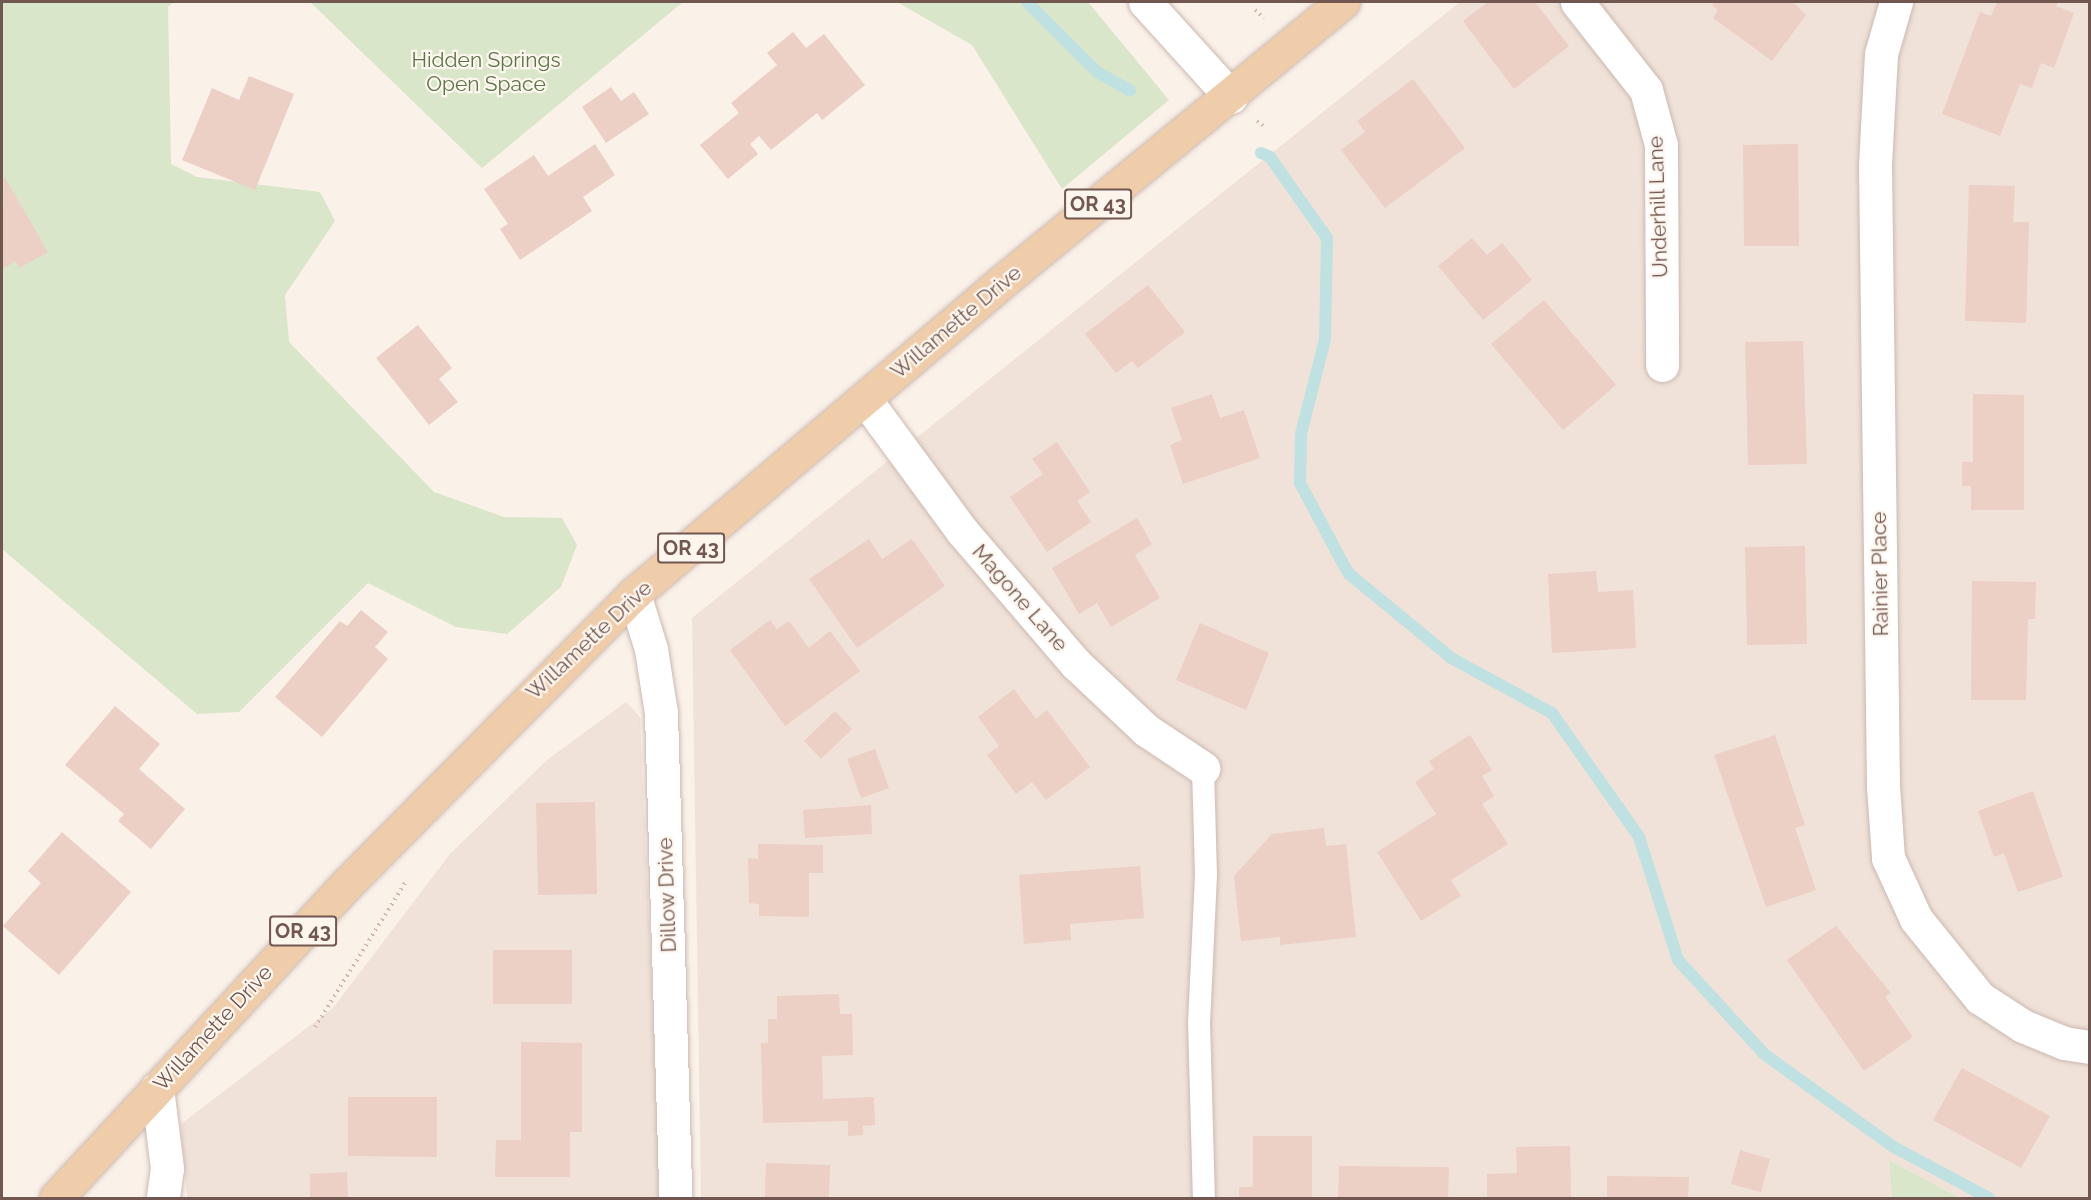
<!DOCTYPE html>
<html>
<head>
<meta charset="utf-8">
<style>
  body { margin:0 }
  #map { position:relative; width:2091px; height:1200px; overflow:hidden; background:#faf1e9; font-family:Raleway,sans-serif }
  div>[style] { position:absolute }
  .residential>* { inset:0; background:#f0e2d9 }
  .green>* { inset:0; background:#d9e6c9 }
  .stream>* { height:12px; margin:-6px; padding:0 6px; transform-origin:6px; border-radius:6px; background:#c0e1e1 }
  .building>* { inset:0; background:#eccfc5 }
  .path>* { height:4px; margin-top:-2px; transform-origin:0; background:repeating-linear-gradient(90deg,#d1b2a8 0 1.5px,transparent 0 6px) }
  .roads { filter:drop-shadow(0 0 2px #cbb9b0) drop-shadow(0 0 2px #cbb9b0) }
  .service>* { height:22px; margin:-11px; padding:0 11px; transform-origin:11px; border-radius:11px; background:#fff }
  .minor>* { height:33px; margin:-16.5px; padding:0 16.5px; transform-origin:16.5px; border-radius:16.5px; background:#fff }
  .tertiary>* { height:33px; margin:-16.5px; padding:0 16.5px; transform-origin:16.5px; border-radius:16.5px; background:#fff }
  .primary>* { height:33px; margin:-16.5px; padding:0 16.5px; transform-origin:16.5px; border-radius:16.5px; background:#efcdab }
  span { translate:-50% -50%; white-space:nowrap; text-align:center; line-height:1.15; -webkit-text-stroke:4.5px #fdf6ef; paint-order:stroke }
  .shield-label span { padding:2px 4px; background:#fdf6ef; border:2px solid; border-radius:4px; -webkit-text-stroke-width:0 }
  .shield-label { font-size:20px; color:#715750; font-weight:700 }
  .park-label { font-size:21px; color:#5d754a }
  .street-label { font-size:21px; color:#715750 }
  .frame { position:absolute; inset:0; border:3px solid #715750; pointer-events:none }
</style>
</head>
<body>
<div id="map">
  <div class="residential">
    <i style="clip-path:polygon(1460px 2px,2089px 2px,2089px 1198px,1960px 1198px,1889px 1160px,1892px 1198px,701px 1198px,692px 618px)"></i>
    <i style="clip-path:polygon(626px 702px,640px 717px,661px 1198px,187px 1198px,181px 1124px,333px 1008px,450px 854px,547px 760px)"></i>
  </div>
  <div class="green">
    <i style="clip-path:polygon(2px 2px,174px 2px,168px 7px,171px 164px,197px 177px,320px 192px,335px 221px,285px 295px,289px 342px,434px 492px,504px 517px,562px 518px,577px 545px,561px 587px,507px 634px,456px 627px,368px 583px,239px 712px,197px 714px,2px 549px)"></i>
    <i style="clip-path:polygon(310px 2px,683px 2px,482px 168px)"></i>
    <i style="clip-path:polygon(897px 2px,1088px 2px,1169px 100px,1062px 189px,972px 45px)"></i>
    <i style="clip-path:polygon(1889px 1160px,1960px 1198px,1892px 1198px)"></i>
  </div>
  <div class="stream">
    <i style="left:1027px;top:2px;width:99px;rotate:45deg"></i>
    <i style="left:1097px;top:72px;width:38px;rotate:29deg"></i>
    <i style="left:1261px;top:153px;width:10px;rotate:24deg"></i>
    <i style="left:1270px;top:157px;width:99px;rotate:54.9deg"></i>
    <i style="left:1327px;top:238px;width:101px;rotate:91.1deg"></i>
    <i style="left:1325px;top:339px;width:98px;rotate:104.2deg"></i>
    <i style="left:1301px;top:434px;width:49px;rotate:91.2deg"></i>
    <i style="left:1300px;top:483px;width:102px;rotate:61.9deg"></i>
    <i style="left:1348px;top:573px;width:134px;rotate:39.5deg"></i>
    <i style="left:1451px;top:658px;width:115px;rotate:28.6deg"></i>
    <i style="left:1552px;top:713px;width:151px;rotate:54.9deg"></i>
    <i style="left:1639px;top:837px;width:129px;rotate:72.4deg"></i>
    <i style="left:1678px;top:960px;width:127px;rotate:47.5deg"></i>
    <i style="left:1764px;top:1054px;width:158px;rotate:35.7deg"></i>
    <i style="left:1892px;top:1146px;width:110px;rotate:28.2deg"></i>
  </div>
  <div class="building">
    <i style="clip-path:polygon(1488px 2px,1535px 2px,1569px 46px,1514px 89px,1463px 21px)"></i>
    <i style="clip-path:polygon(1715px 2px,1793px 2px,1806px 15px,1772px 61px,1713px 18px,1718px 10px,1712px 5px)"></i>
    <i style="clip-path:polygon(1997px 2px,2058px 2px,2056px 6px,2074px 13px,2054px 68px,2041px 63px,2032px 88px,2020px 84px,2000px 136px,1942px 114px,1980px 12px,1991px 16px)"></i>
    <i style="clip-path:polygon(793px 32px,806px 48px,824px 34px,865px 85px,822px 120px,817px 113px,771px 150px,759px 136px,750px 144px,758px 154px,728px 179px,700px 145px,739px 113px,731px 103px,777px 65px,767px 53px)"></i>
    <i style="clip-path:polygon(249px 76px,294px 94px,255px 190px,182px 160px,212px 88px,239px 100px)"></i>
    <i style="clip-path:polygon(1413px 79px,1465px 148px,1385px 208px,1341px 150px,1365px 132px,1357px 121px)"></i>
    <i style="clip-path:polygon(611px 87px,621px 101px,634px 92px,649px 114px,606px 143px,582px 107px)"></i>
    <i style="clip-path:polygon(595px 144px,615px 175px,583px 197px,592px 211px,520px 260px,500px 229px,508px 224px,484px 189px,534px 155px,548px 176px)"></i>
    <i style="clip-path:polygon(1798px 144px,1799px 246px,1744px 246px,1743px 145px)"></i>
    <i style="clip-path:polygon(4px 176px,48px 252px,19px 268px,16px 261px,2px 269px)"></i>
    <i style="clip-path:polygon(1969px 185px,2015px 186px,2013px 222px,2029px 222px,2026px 323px,1965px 321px)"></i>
    <i style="clip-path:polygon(1472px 238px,1487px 255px,1502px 243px,1532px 280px,1483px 320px,1438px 266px)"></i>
    <i style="clip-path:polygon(1148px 285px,1185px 332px,1138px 368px,1132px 361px,1116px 373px,1085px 334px)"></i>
    <i style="clip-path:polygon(1544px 300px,1616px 385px,1563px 430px,1491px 344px)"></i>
    <i style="clip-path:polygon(418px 325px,452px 368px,439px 379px,458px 402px,429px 425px,376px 358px)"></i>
    <i style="clip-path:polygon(1803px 341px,1807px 464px,1748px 465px,1745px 342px)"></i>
    <i style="clip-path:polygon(1212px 394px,1220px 418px,1244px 410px,1260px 458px,1183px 484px,1170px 445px,1182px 440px,1171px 408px)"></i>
    <i style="clip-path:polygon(1973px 394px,2024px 395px,2024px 510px,1971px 510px,1971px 486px,1962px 486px,1962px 462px,1973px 462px)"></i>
    <i style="clip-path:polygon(1057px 442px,1090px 492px,1077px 501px,1091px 522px,1047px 552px,1010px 497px,1043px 474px,1032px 459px)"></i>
    <i style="clip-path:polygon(1137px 518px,1152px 544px,1135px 555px,1160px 598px,1111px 627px,1097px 603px,1079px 614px,1052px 568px)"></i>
    <i style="clip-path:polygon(869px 539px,882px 559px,912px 539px,945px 586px,857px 648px,809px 579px)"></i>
    <i style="clip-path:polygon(1805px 546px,1807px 644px,1747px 645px,1745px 547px)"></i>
    <i style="clip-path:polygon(1596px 571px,1598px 592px,1633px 590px,1636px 648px,1552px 653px,1548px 574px)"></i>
    <i style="clip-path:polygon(1972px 581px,2036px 582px,2035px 619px,2028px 619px,2026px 700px,1971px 700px)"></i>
    <i style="clip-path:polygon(361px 610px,388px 632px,375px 647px,388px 659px,322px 737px,275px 697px,340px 621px,347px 626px)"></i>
    <i style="clip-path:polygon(770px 620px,777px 629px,789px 621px,809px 648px,830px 631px,860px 671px,785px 726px,730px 650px)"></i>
    <i style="clip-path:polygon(1200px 623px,1269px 653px,1246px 710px,1176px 680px)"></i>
    <i style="clip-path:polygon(1014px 689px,1036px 719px,1047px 710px,1090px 767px,1046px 800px,1032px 782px,1016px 794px,987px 755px,999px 746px,978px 717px)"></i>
    <i style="clip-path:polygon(115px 706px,160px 744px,139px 769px,185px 809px,151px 849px,118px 821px,124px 814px,65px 765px)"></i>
    <i style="clip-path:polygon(835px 711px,852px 729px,821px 759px,804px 741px)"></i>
    <i style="clip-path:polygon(1470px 735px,1492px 770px,1482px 776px,1494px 796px,1482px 804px,1508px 844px,1451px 880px,1461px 896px,1421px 921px,1377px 852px,1436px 814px,1415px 782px,1434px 769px,1429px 761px)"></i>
    <i style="clip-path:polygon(1775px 735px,1805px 825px,1795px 828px,1816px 890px,1766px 907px,1714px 755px)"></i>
    <i style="clip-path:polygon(875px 749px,889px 788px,861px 798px,847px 759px)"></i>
    <i style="clip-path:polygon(2033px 791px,2063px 877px,2018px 892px,2004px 853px,1994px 857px,1978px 811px)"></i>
    <i style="clip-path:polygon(595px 802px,597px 894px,538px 895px,536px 803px)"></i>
    <i style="clip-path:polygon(871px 805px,872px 834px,805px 838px,803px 810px)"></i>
    <i style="clip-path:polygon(1324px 828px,1326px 846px,1346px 844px,1356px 937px,1280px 945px,1280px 937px,1241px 941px,1234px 876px,1272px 834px)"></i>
    <i style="clip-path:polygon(62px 832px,131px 892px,59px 975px,3px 926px,41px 883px,28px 871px)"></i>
    <i style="clip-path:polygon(758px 844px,823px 845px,823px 873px,809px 873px,809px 917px,759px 916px,759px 904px,749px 903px,748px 858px,758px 859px)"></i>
    <i style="clip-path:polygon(1140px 866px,1144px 918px,1070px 924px,1071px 940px,1024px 944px,1019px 875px)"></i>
    <i style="clip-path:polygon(1836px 926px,1891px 993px,1885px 997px,1913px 1037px,1864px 1071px,1787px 960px)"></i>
    <i style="clip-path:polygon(493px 950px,572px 950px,572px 1004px,493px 1004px)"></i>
    <i style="clip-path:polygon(839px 994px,840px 1014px,852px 1014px,853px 1055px,822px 1056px,823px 1099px,874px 1097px,875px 1125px,863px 1126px,863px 1135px,848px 1136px,848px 1121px,763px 1123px,761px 1043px,768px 1043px,768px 1019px,777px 1019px,777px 996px)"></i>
    <i style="clip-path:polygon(521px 1042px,582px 1043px,582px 1132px,570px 1132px,570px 1177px,495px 1177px,496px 1140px,521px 1140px)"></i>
    <i style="clip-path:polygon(1962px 1068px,2050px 1116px,2021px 1168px,1933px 1120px)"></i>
    <i style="clip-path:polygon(348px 1097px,437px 1097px,437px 1157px,348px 1156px)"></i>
    <i style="clip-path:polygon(1253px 1136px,1312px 1136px,1312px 1198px,1239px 1198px,1239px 1187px,1253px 1187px)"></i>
    <i style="clip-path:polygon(1570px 1146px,1571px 1198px,1487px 1198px,1487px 1174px,1517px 1173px,1516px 1147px)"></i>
    <i style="clip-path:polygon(1740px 1150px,1770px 1159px,1761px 1192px,1731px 1184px)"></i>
    <i style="clip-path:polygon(766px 1163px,830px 1165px,829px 1198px,765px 1198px)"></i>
    <i style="clip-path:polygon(1339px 1166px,1449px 1167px,1448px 1198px,1338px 1198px)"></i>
    <i style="clip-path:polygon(347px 1172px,348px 1198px,310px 1198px,310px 1174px)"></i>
    <i style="clip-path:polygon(1607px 1176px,1689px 1177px,1688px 1198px,1607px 1198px)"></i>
  </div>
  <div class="path">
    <i style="left:1255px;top:10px;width:12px;rotate:42deg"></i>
    <i style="left:1257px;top:121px;width:11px;rotate:38deg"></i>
    <i style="left:315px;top:1027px;width:170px;rotate:-58deg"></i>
  </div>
  <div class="roads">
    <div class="service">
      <i style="left:1203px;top:768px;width:107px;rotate:88.4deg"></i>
      <i style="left:1206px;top:875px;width:147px;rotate:92.7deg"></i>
      <i style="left:1199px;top:1022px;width:176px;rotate:88.4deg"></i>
    </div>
    <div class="minor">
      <i style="left:1577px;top:2px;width:112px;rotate:51.9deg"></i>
      <i style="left:1646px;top:90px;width:57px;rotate:74.7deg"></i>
      <i style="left:1661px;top:145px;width:220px;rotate:89.7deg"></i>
      <i style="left:1896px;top:2px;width:54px;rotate:106.1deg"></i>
      <i style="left:1881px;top:54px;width:112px;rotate:93.1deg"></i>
      <i style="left:1875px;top:166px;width:620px;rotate:89.26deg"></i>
      <i style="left:1883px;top:786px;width:72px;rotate:86deg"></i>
      <i style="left:1888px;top:858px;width:67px;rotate:65.3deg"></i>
      <i style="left:1916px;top:919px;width:102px;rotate:51deg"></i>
      <i style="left:1980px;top:998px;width:51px;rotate:33.1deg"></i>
      <i style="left:2023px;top:1026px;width:44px;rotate:22.5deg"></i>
      <i style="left:2064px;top:1043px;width:26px;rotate:9deg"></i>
      <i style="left:865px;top:399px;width:164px;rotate:53.7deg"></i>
      <i style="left:962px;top:531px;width:174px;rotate:49.4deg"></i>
      <i style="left:1075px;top:663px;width:98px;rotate:43.3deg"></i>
      <i style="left:1146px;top:730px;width:69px;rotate:33.7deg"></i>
      <i style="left:157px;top:1088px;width:81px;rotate:82.9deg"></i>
      <i style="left:167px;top:1168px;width:30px;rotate:98deg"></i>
    </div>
    <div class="tertiary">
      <i style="left:1145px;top:2px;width:128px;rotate:47.8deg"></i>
      <i style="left:634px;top:594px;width:58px;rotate:72.8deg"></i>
      <i style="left:651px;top:649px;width:65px;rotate:81.1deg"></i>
      <i style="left:661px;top:713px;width:485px;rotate:88.3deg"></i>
    </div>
    <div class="primary">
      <i style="left:56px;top:1198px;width:427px;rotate:-47.2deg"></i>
      <i style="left:346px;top:885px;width:409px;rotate:-45.3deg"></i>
      <i style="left:634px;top:594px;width:470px;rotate:-40.3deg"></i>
      <i style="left:992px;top:290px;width:454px;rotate:-39.4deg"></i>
    </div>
  </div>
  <div class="shield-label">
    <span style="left:1098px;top:204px">OR 43</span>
    <span style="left:691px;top:548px">OR 43</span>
    <span style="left:303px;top:931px">OR 43</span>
  </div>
  <div class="park-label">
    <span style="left:486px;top:72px">Hidden Springs<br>Open Space</span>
  </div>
  <div class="street-label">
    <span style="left:1658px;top:207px;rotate:-92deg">Underhill Lane</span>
    <span style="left:956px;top:322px;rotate:-40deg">Willamette Drive</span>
    <span style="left:1880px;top:574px;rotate:-91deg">Rainier Place</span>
    <span style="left:1020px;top:598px;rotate:49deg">Magone Lane</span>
    <span style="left:589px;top:640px;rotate:-43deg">Willamette Drive</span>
    <span style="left:667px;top:895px;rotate:-92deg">Dillow Drive</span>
    <span style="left:213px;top:1028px;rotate:-47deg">Willamette Drive</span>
  </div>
  <div class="frame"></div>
</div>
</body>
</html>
